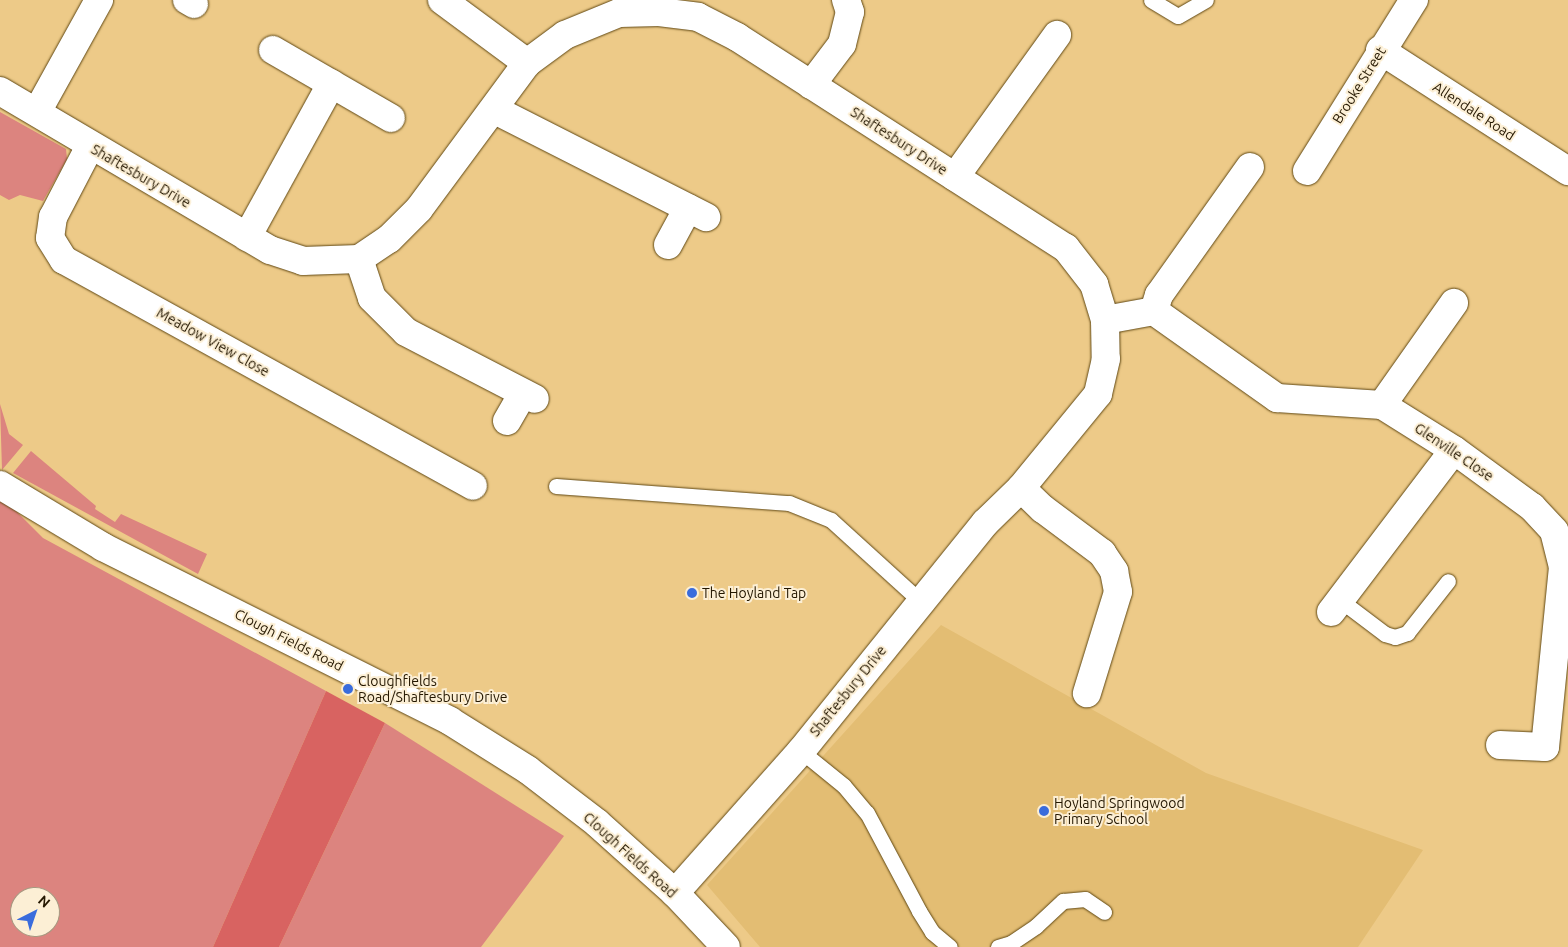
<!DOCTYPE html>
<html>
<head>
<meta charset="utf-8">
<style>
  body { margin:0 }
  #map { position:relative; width:1568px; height:947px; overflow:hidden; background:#edca88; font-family:Ubuntu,sans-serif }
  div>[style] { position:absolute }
  .built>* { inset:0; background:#e3bd73 }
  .green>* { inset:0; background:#dc847f }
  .forest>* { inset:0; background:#d86361 }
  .roads { filter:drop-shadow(0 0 1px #5f4713) drop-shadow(0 0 1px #5f4713) }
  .lane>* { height:15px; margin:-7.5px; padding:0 7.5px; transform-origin:7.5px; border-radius:7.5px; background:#fff }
  .street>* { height:28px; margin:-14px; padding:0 14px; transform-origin:14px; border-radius:14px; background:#fff }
  .dots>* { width:14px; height:14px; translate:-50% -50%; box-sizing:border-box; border:2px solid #fcefd5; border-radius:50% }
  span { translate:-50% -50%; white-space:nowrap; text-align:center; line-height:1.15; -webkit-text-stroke:4px #fcefd5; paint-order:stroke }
  .street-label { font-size:14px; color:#241700 }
  .poi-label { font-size:14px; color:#241700 }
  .left { translate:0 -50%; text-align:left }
  .north { position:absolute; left:10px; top:887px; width:50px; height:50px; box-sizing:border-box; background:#fcefd5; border:1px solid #a69980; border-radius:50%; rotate:41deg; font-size:14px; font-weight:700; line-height:20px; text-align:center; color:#241700 }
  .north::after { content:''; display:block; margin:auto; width:18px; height:22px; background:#3a6cdc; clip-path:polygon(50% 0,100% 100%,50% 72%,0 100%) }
</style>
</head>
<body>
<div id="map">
  <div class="built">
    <i style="clip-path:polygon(941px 625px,1206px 773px,1423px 850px,1358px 947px,760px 947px,707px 885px)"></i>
  </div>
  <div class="green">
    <i style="clip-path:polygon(0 112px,66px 149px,67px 159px,43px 201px,20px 195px,9px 200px,0 195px)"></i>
    <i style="clip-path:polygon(0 404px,9px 434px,23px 445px,2px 470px)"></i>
    <i style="clip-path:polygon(31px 451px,96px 506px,95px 509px,115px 522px,121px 514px,207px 554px,198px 574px,13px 473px)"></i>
    <i style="clip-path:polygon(evenodd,0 495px,43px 538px,326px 691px,213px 947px,0 947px,0 495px,20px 897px,50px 897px,50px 927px,20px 927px,20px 897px)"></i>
    <i style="clip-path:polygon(385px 723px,564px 836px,481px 947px,279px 947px)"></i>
  </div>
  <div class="forest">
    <i style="clip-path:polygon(326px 691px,385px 723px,279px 947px,213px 947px)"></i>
  </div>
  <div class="roads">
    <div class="lane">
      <i style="left:1151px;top:0;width:31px;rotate:31deg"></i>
      <i style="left:1178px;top:16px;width:32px;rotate:-30deg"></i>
      <i style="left:556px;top:486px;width:234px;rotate:4.2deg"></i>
      <i style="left:789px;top:503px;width:45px;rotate:22deg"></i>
      <i style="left:831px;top:520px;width:120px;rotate:42.3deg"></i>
      <i style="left:1340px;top:600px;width:56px;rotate:37.1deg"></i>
      <i style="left:1385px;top:634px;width:10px;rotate:17deg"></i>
      <i style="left:1395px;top:637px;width:13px;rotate:-18deg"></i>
      <i style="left:1407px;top:633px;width:66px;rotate:-51.7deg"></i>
      <i style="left:801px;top:751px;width:55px;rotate:39.1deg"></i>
      <i style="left:844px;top:786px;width:35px;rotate:50deg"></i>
      <i style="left:867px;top:813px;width:111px;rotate:62deg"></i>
      <i style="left:919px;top:911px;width:25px;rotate:58deg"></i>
      <i style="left:932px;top:932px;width:23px;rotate:40deg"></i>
      <i style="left:998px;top:947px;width:14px;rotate:-17deg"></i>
      <i style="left:1011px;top:943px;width:30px;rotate:-34deg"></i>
      <i style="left:1036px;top:926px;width:37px;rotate:-43deg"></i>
      <i style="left:1063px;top:901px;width:22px;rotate:-5deg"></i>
      <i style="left:1085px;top:899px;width:23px;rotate:34deg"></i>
    </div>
    <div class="street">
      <i style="left:187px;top:0;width:8px;rotate:30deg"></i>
      <i style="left:442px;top:0;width:106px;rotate:36.5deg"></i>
      <i style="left:273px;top:50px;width:136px;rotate:30deg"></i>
      <i style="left:1380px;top:50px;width:224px;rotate:32.8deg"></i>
      <i style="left:811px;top:85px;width:51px;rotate:-52.9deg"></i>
      <i style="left:842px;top:44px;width:33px;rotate:-76deg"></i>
      <i style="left:850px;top:12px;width:13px;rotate:-108deg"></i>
      <i style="left:0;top:91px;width:313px;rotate:30.5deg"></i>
      <i style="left:270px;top:250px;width:35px;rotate:18deg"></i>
      <i style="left:303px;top:261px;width:56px;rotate:-2deg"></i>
      <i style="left:359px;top:259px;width:36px;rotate:-34deg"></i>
      <i style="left:389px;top:239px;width:42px;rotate:-45deg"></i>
      <i style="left:419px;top:209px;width:182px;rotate:-53.5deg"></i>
      <i style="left:527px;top:63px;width:47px;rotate:-36.4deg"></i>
      <i style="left:565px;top:35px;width:58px;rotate:-22.2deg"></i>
      <i style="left:619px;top:13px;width:40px;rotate:-1.4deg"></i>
      <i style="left:659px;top:12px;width:39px;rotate:7deg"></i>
      <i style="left:698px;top:17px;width:44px;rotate:27.1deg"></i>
      <i style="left:737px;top:37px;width:391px;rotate:32.7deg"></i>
      <i style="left:1066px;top:248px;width:46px;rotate:52.1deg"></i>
      <i style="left:1094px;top:284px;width:38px;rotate:73deg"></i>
      <i style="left:1105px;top:320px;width:39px;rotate:89deg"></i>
      <i style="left:1106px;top:359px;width:36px;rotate:103deg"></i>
      <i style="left:1098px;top:394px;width:122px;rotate:129.3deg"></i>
      <i style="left:1021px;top:488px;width:50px;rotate:135.8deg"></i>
      <i style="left:985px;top:523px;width:293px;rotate:128.9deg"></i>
      <i style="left:801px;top:751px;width:190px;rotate:131.6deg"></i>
      <i style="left:495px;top:110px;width:237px;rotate:26.9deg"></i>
      <i style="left:37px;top:112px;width:128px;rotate:-61deg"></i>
      <i style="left:90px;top:146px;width:80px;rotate:117.5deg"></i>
      <i style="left:53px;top:217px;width:21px;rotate:98deg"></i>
      <i style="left:50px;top:238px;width:26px;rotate:58deg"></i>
      <i style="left:64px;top:260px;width:467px;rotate:28.9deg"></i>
      <i style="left:1307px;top:171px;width:202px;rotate:-58deg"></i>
      <i style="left:955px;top:177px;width:175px;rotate:-54.3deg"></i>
      <i style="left:247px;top:237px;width:175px;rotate:-61.2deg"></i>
      <i style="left:668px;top:245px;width:42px;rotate:-61.6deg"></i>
      <i style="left:359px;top:259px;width:41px;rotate:71.6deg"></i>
      <i style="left:372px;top:298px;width:48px;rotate:45deg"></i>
      <i style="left:406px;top:332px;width:145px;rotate:27.4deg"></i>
      <i style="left:1154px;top:311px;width:17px;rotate:-73deg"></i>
      <i style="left:1159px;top:295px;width:157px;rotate:-54.6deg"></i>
      <i style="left:1105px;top:320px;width:50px;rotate:-10.4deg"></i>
      <i style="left:1154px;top:311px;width:151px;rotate:35.3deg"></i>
      <i style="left:1277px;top:398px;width:105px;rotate:3.8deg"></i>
      <i style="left:1382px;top:405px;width:85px;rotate:32deg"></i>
      <i style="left:1454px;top:450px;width:97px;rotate:36.2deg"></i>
      <i style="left:1532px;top:507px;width:33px;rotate:47deg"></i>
      <i style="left:1554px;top:531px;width:37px;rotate:76deg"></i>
      <i style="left:1563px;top:567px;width:181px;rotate:95.7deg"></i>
      <i style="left:1545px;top:747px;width:45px;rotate:-177.5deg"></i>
      <i style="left:1382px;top:405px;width:125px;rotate:-54.8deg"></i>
      <i style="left:507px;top:421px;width:32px;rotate:-60deg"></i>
      <i style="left:0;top:485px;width:120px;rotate:31deg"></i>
      <i style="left:103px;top:547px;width:388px;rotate:26.6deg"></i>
      <i style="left:450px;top:721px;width:92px;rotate:32.1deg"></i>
      <i style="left:528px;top:770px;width:87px;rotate:37.5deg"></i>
      <i style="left:597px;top:823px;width:105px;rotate:41.9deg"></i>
      <i style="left:675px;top:893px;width:74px;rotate:46.6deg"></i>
      <i style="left:1021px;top:488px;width:30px;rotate:44deg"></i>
      <i style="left:1043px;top:509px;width:74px;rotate:36.7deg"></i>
      <i style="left:1102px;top:553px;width:22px;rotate:56deg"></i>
      <i style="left:1114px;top:571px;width:21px;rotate:79deg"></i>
      <i style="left:1118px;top:592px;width:106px;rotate:107.1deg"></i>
      <i style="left:1331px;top:612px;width:203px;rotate:-52.8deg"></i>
    </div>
  </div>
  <div class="dots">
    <i style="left:692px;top:593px;background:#3a6cdc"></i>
    <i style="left:348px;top:689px;background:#3a6cdc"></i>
    <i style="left:1044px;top:811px;background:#3a6cdc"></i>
  </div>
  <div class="street-label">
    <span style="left:1359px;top:85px;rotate:-58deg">Brooke Street</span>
    <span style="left:1474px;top:111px;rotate:33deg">Allendale Road</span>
    <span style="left:899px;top:141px;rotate:33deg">Shaftesbury Drive</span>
    <span style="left:141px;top:176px;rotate:30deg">Shaftesbury Drive</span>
    <span style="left:213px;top:342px;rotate:29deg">Meadow View Close</span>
    <span style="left:1454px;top:452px;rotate:34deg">Glenville Close</span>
    <span style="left:289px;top:640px;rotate:27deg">Clough Fields Road</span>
    <span style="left:848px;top:691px;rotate:-51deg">Shaftesbury Drive</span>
    <span style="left:630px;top:855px;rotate:42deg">Clough Fields Road</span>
  </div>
  <div class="poi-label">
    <span class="left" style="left:702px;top:593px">The Hoyland Tap</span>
    <span class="left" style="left:358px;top:689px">Cloughfields<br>Road/Shaftesbury Drive</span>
    <span class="left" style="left:1054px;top:811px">Hoyland Springwood<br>Primary School</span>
  </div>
  <div class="north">N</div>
</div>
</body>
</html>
